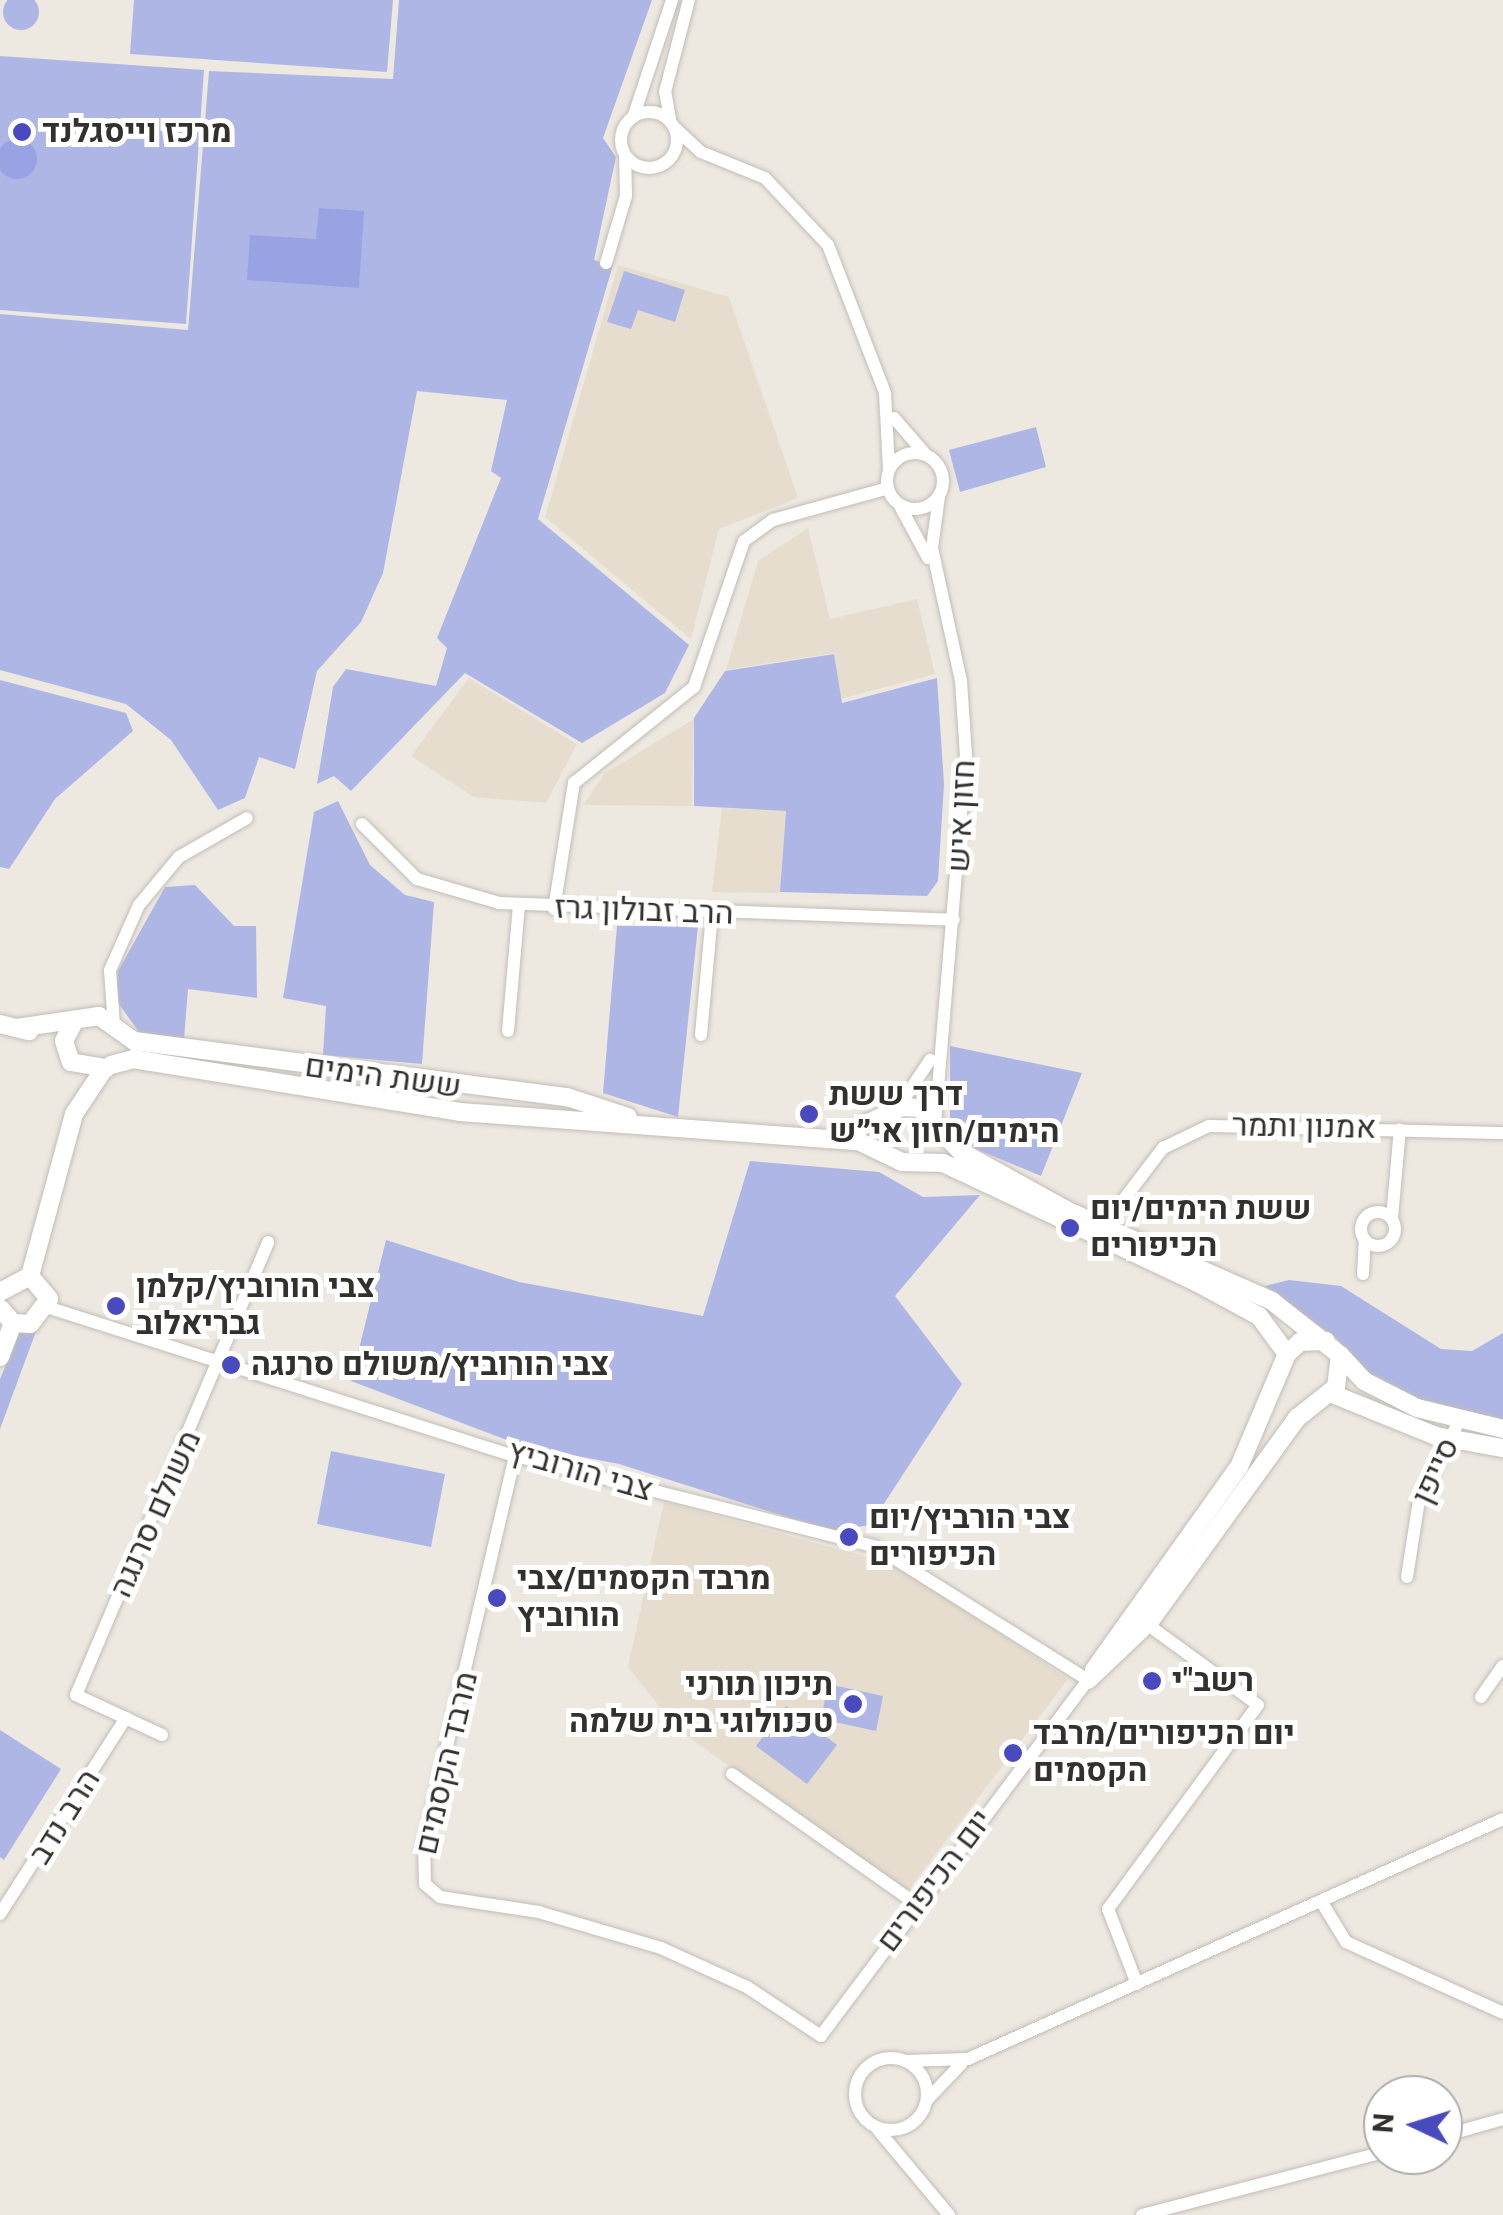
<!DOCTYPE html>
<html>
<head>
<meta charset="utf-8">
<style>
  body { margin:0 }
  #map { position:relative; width:1503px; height:2215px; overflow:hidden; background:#ede9e1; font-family:Georgia,Heebo,serif }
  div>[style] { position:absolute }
  .built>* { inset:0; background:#e6ddcf }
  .green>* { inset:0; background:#aeb6e5 }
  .round { border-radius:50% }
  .water>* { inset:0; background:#99a3e4 }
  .roads { filter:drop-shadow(0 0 2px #c2bdb6) drop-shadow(0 0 2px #c2bdb6) }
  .street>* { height:12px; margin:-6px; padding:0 6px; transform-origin:6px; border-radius:6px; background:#fff }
  .street>.ring { margin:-6px; padding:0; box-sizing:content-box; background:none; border:12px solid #fff; border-radius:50% }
  .secondary>* { height:18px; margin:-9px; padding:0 9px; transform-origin:9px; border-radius:9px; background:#fff }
  .dots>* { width:28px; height:28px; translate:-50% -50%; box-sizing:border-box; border:5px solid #fff; border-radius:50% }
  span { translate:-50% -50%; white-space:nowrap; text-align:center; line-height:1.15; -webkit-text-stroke:10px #fff; paint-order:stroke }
  .poi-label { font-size:32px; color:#33312e; font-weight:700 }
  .left { translate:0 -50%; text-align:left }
  .right { translate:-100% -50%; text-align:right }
  .street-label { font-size:32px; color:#33312e }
  .north { position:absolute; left:1363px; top:2075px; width:100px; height:100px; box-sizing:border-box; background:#fff; border:2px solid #adadab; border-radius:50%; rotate:274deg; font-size:28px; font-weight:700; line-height:40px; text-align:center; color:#33312e }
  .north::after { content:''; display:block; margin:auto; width:35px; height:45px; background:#4a4ac0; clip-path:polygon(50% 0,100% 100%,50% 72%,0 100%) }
</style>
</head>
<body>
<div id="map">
  <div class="built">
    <i style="clip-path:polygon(618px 265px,729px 297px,798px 498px,719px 529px,691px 639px,545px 517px)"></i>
    <i style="clip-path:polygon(808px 528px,830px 619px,917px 599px,935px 674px,841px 699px,834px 653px,726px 670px,758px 561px)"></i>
    <i style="clip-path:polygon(469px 678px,577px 744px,546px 803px,474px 797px,411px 756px)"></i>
    <i style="clip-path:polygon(694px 719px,692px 806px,583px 805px,605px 773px)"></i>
    <i style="clip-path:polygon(722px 808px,786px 811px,780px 893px,712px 892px)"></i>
    <i style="clip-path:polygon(664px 1502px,898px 1565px,1068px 1679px,907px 1892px,677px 1729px,628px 1667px)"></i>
  </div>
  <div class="green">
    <i class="round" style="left:3px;top:-6px;width:36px;height:36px"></i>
    <i style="clip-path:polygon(134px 0,393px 0,387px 72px,130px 54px)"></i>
    <i style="clip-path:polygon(399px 0,652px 0,603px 138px,616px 157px,594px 260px,613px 265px,538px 519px,689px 645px,665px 693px,582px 743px,465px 673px,351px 791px,334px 776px,317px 784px,333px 687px,346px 669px,436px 686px,447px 648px,437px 638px,501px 478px,491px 471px,507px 400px,417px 391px,383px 573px,361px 622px,317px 671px,295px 769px,259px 757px,245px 798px,218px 810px,171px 740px,126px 704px,0 670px,0 314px,188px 330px,209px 71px,393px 79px)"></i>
    <i style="clip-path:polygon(0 56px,204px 70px,186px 324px,0 310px)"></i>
    <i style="clip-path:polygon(624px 271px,685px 290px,675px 322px,638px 310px,631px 329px,607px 322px)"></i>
    <i style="clip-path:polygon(1036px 427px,1046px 467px,960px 492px,949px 450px)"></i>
    <i style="clip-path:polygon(834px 654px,842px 703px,937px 678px,944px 784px,938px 881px,927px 896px,780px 892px,786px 811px,694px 806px,694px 718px,725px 671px)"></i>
    <i style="clip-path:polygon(0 680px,126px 713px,133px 731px,55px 799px,9px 869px,0 867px)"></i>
    <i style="clip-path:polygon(338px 801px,370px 865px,405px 895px,434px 902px,422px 1064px,323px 1055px,326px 1006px,283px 998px,314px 812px)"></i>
    <i style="clip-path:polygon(195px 885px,234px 926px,256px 926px,257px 998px,188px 989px,184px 1039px,139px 1032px,116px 1000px,118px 971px,165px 887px)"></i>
    <i style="clip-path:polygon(617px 926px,698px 926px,678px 1117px,603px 1093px)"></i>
    <i style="clip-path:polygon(950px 1046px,1082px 1073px,1041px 1176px,976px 1149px,950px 1127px)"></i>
    <i style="clip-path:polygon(750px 1161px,879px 1172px,923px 1197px,980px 1195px,895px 1296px,962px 1384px,870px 1525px,831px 1531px,619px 1464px,520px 1445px,351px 1381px,386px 1240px,519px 1282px,703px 1316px)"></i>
    <i style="clip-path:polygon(1289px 1280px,1341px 1286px,1441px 1349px,1472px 1351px,1503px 1333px,1503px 1424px,1453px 1416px,1370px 1379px,1336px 1338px,1265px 1286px)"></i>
    <i style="clip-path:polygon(38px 1326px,0 1429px,0 1379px,20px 1331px)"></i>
    <i style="clip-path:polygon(331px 1451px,445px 1474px,431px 1547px,317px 1524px)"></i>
    <i style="clip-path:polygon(828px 1684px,883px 1696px,876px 1731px,821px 1719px)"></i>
    <i style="clip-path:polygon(786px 1706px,837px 1745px,807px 1784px,756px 1746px)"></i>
    <i style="clip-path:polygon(0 1730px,61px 1769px,4px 1860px,0 1857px)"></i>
  </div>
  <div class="water">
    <i class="round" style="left:-3px;top:139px;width:40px;height:40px"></i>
    <i style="clip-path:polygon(319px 208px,364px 211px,359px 288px,247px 280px,250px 235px,316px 239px)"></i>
  </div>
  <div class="roads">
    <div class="street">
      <i class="ring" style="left:621px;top:112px;width:44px;height:44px"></i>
      <i style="left:634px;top:115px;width:121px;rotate:-71.7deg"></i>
      <i style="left:670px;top:119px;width:27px;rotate:-100deg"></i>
      <i style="left:665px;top:92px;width:95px;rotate:-75.4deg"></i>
      <i style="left:675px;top:128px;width:35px;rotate:43deg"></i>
      <i style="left:701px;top:152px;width:69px;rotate:22.1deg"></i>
      <i style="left:765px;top:178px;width:92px;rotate:46.8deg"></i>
      <i style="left:828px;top:245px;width:159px;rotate:68.9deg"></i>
      <i style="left:885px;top:393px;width:76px;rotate:87deg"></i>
      <i style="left:606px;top:263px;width:70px;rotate:-73.4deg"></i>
      <i style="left:626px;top:196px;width:40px;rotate:-91.4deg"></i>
      <i style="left:894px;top:418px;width:49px;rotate:49.1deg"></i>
      <i class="ring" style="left:887px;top:453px;width:44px;height:44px"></i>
      <i style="left:900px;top:506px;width:59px;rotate:61.7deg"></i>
      <i style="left:362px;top:824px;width:78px;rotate:45deg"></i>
      <i style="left:417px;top:879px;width:85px;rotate:16.3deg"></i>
      <i style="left:499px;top:903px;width:455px;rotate:2.1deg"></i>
      <i style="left:554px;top:909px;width:128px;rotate:-81deg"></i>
      <i style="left:574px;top:783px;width:154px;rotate:-38.7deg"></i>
      <i style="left:694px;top:687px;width:154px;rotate:-71.1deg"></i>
      <i style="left:744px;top:541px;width:36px;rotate:-36deg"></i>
      <i style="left:773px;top:520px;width:119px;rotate:-15.5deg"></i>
      <i style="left:114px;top:1025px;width:55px;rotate:-94.2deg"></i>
      <i style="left:110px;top:970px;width:71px;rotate:-66deg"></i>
      <i style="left:139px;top:905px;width:62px;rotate:-50.2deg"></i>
      <i style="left:179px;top:857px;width:78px;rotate:-29.8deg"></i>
      <i style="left:508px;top:1031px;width:125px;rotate:-85deg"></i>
      <i style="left:701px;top:1035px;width:121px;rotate:-84.8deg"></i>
      <i style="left:898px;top:1108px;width:58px;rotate:-56.3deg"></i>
      <i style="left:935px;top:1123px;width:368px;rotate:-85.2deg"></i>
      <i style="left:966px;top:756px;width:75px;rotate:-93.8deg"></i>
      <i style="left:961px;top:681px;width:136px;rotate:-102.3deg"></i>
      <i style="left:932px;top:548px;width:52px;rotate:-82.3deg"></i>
      <i class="ring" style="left:1361px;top:1212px;width:22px;height:22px"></i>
      <i style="left:1392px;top:1218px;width:89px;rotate:-84.9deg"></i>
      <i style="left:1099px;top:1232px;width:106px;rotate:-52.7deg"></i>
      <i style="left:1163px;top:1148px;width:51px;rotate:-25.6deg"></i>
      <i style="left:1209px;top:1126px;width:294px;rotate:1.4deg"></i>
      <i style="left:1363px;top:1274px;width:33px;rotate:-87deg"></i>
      <i style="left:47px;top:1307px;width:491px;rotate:17.7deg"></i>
      <i style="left:515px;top:1456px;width:372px;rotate:14.1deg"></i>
      <i style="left:876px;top:1547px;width:250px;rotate:32.1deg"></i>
      <i style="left:1088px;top:1680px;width:445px;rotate:126.9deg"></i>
      <i style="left:821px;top:2036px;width:89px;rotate:-146.5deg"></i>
      <i style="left:747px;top:1987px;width:94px;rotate:-155.6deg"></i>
      <i style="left:661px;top:1948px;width:127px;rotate:-163.6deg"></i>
      <i style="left:539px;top:1912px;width:100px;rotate:-171.4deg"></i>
      <i style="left:440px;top:1897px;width:20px;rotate:-139deg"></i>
      <i style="left:425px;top:1884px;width:40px;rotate:-91.4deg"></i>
      <i style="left:424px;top:1844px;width:399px;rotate:-76.8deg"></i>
      <i style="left:1407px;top:1577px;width:78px;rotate:-81.1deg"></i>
      <i style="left:1419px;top:1500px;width:86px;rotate:-63.1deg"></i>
      <i style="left:1481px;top:1697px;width:38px;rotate:-55deg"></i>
      <i style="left:162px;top:1735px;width:95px;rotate:-155.1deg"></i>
      <i style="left:76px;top:1695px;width:492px;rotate:-67deg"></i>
      <i style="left:732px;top:1774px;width:225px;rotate:35.2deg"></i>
      <i style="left:1321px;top:1901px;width:48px;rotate:58.6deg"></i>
      <i style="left:1346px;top:1942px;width:172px;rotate:24.3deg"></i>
      <i style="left:0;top:1914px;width:233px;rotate:-57.3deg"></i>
      <i style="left:1137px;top:1984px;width:80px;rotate:-111.1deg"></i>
      <i style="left:1108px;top:1909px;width:253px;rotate:-53.7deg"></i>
      <i style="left:1258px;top:1705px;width:137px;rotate:-143.9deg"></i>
      <i class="ring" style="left:855px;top:2058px;width:60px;height:60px"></i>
      <i style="left:905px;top:2061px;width:63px;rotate:-1.8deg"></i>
      <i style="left:968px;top:2059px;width:586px;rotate:-24.16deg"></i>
      <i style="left:927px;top:2100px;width:50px;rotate:-46.6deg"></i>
      <i style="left:878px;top:2130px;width:111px;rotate:50.1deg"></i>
      <i style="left:1443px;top:2136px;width:62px;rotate:-15.8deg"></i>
      <i style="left:1142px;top:2215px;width:249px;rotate:-14.6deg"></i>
    </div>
    <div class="secondary">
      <i style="left:74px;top:1022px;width:21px;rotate:118deg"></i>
      <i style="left:64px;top:1041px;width:22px;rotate:72deg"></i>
      <i style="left:71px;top:1062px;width:36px;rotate:10deg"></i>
      <i style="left:0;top:1024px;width:30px;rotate:14deg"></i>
      <i style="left:17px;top:1028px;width:83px;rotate:-8.3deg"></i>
      <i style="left:99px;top:1016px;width:43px;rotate:35.5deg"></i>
      <i style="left:134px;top:1041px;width:437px;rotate:7.4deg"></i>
      <i style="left:567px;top:1097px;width:64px;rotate:18.2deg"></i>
      <i style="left:111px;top:1065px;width:23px;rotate:-15deg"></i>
      <i style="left:133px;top:1059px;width:331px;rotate:9.2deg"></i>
      <i style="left:460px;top:1112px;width:399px;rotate:4.2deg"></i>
      <i style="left:858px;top:1141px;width:49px;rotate:25.5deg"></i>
      <i style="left:902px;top:1162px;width:41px;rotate:1.4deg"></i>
      <i style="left:943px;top:1163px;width:280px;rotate:25.2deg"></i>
      <i style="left:1196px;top:1282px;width:72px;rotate:28.4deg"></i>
      <i style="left:1259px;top:1316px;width:47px;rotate:53.6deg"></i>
      <i style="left:843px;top:1135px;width:65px;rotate:-25.4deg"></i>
      <i style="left:902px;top:1107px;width:18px;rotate:3deg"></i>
      <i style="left:920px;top:1108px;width:60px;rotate:47deg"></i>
      <i style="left:961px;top:1152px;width:120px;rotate:28.9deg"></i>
      <i style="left:1066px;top:1210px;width:225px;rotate:23.8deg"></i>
      <i style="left:1272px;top:1301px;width:87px;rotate:38.5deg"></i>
      <i style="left:1340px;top:1355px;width:32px;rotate:97deg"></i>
      <i style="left:1336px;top:1387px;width:50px;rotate:141.5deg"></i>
      <i style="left:1297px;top:1418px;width:249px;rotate:125.9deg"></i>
      <i style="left:1151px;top:1620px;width:87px;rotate:136.4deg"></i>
      <i style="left:30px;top:1276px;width:168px;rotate:-74.8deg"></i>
      <i style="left:74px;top:1114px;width:54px;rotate:-56.3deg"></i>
      <i style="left:0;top:1292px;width:34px;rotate:-28deg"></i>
      <i style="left:30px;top:1276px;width:30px;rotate:50deg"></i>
      <i style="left:49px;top:1299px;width:31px;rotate:127deg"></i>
      <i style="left:30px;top:1324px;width:17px;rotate:-177deg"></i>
      <i style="left:13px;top:1323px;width:20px;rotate:-131deg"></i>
      <i style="left:1340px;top:1355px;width:35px;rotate:47deg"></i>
      <i style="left:1364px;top:1381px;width:59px;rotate:27deg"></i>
      <i style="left:1417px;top:1408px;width:89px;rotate:13.7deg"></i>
      <i style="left:0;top:1357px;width:36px;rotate:-69deg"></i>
      <i style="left:1330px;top:1393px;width:114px;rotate:22.1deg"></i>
      <i style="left:1436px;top:1436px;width:68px;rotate:10.2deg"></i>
      <i style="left:1094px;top:1670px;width:249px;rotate:-54.5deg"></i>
      <i style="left:1239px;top:1467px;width:123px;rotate:-67deg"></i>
      <i style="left:1287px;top:1354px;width:18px;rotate:-43deg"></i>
      <i style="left:1300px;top:1342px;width:26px;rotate:-2deg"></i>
    </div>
  </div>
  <div class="dots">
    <i style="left:22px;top:132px;background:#4a4ac0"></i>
    <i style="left:809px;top:1114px;background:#4a4ac0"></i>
    <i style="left:1070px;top:1228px;background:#4a4ac0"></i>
    <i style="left:116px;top:1306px;background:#4a4ac0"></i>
    <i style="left:231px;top:1365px;background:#4a4ac0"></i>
    <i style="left:849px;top:1537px;background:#4a4ac0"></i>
    <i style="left:497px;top:1598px;background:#4a4ac0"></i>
    <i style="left:1152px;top:1681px;background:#4a4ac0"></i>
    <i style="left:853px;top:1704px;background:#4a4ac0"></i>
    <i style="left:1013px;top:1753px;background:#4a4ac0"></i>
  </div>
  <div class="poi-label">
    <span class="left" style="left:42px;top:132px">מרכז וייסגלנד</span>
    <span class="left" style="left:829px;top:1114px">דרך ששת<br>הימים/חזון אי״ש</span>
    <span class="left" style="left:1090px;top:1228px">ששת הימים/יום<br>הכיפורים</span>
    <span class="left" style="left:136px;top:1306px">צבי הורוביץ/קלמן<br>גבריאלוב</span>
    <span class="left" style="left:251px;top:1365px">צבי הורוביץ/משולם סרנגה</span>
    <span class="left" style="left:869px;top:1537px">צבי הורביץ/יום<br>הכיפורים</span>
    <span class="left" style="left:517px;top:1598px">מרבד הקסמים/צבי<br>הורוביץ</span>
    <span class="left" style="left:1172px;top:1681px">רשב"י</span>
    <span class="right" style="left:833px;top:1704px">תיכון תורני<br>טכנולוגי בית שלמה</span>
    <span class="left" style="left:1033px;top:1753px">יום הכיפורים/מרבד<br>הקסמים</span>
  </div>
  <div class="street-label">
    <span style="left:962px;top:816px;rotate:-87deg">חזון איש</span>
    <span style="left:644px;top:911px;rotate:2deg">הרב זבולון גרז</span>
    <span style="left:383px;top:1077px;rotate:8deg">ששת הימים</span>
    <span style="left:1304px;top:1127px;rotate:1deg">אמנון ותמר</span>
    <span style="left:580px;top:1471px;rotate:16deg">צבי הורוביץ</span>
    <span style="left:1436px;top:1471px;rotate:-65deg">סייפן</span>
    <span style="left:156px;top:1514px;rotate:-66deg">משולם סרנגה</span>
    <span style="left:447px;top:1763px;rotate:-77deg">מרבד הקסמים</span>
    <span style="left:65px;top:1817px;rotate:-58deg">הרב נדב</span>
    <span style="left:935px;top:1881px;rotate:-53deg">יום הכיפורים</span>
  </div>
  <div class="north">N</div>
</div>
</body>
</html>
